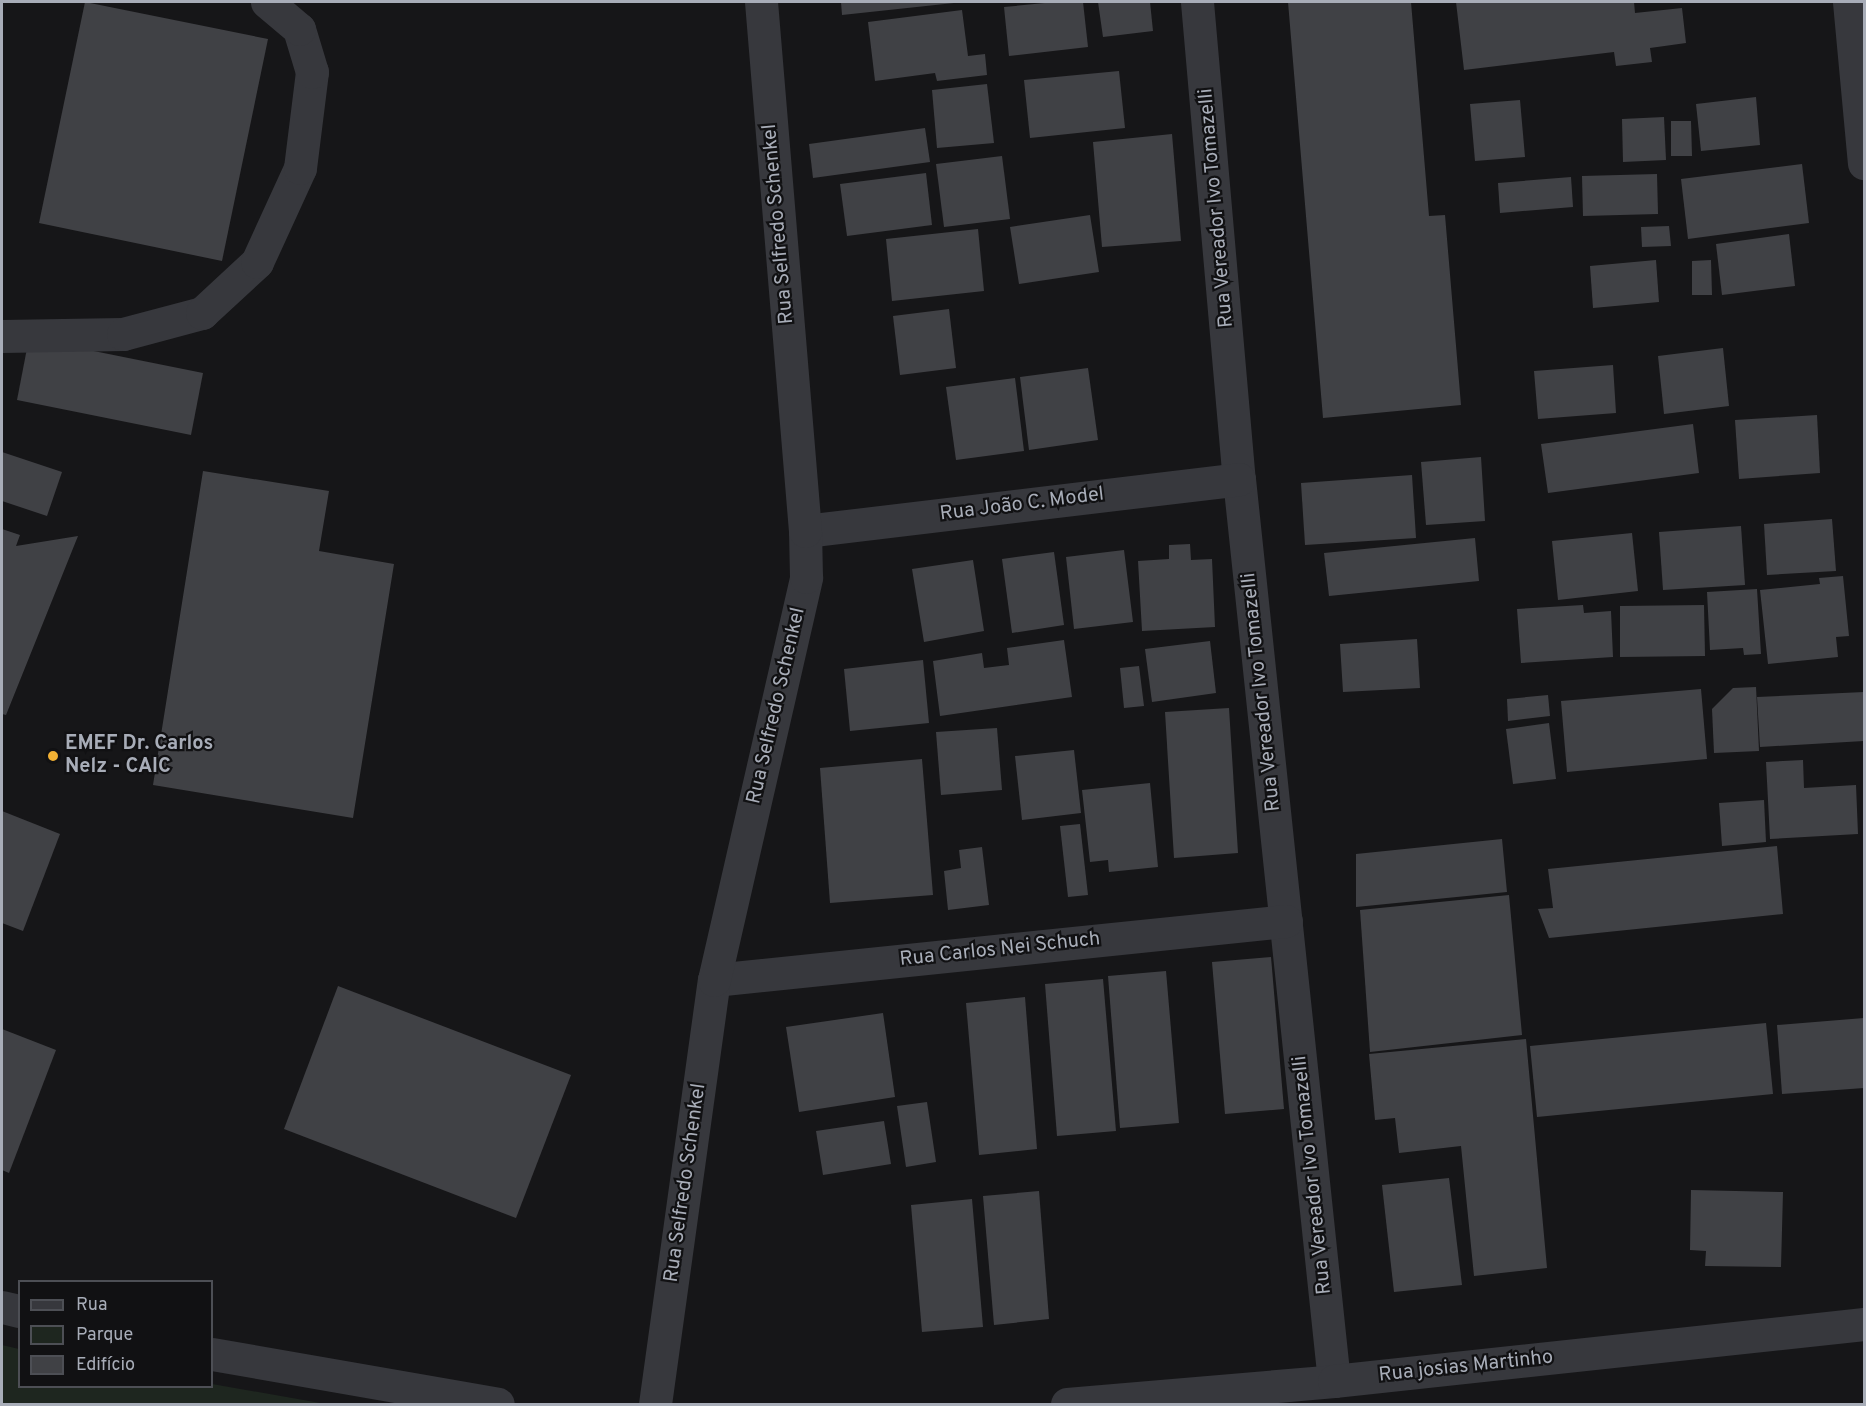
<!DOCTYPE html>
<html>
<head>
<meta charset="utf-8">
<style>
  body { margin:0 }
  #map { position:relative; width:1866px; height:1406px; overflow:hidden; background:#161618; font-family:Overpass,sans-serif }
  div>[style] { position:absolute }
  .green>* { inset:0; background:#1e261f }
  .building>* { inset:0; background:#404145 }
  .minor>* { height:33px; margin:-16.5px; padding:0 16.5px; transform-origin:16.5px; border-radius:16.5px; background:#37383d }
  .dots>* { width:16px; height:16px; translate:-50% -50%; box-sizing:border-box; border:3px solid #111113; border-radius:50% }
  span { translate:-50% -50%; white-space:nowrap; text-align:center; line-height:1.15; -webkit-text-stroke:4.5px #111113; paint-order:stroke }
  .street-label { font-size:20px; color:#a8adb8 }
  .poi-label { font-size:20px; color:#a8adb8; font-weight:700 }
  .left { translate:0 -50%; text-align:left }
  .frame { position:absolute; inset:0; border:3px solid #a8adb8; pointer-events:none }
  .legend { position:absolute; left:18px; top:1280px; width:195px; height:108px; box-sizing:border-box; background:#111113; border:2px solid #4d4f55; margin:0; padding:8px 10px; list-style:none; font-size:18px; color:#a8adb8 }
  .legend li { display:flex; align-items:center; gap:12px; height:30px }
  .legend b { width:30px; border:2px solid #4d4f55 }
</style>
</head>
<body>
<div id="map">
  <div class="green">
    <i style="clip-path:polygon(2px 1345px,19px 1349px,20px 1386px,212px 1384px,326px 1404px,2px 1404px)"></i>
  </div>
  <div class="building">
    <i style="clip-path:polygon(85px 2px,268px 39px,222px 261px,39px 223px)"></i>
    <i style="clip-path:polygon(841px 2px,954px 2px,954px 3px,842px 15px)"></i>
    <i style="clip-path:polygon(1055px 2px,1083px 2px,1088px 47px,1009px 56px,1004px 7px)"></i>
    <i style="clip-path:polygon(1098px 2px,1150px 2px,1153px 31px,1103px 37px)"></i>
    <i style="clip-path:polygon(1288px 2px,1411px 2px,1429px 216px,1445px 215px,1461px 405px,1323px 418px)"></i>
    <i style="clip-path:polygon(1456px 2px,1634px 2px,1635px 13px,1682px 8px,1686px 43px,1650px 48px,1652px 62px,1616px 66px,1614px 52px,1464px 70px)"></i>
    <i style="clip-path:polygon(962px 10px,968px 56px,985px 54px,987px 75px,937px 81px,935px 73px,875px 81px,868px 22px)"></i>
    <i style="clip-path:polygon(1119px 71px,1125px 128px,1030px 138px,1024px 80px)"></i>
    <i style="clip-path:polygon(987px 84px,994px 143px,937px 148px,932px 90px)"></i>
    <i style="clip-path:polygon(1756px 97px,1760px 145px,1701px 151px,1696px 104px)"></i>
    <i style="clip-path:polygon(1520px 100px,1525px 157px,1475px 161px,1470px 104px)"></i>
    <i style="clip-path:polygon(1664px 117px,1666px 160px,1623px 162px,1622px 119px)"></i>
    <i style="clip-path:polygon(1671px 121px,1691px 121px,1692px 156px,1671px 156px)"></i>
    <i style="clip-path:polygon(925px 128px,930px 162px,813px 178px,809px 144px)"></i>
    <i style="clip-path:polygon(1172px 134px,1181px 241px,1102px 247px,1093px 142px)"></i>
    <i style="clip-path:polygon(1002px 156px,1010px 219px,944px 227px,936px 164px)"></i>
    <i style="clip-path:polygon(1802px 164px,1809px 223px,1688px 239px,1681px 179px)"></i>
    <i style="clip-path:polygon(926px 173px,932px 225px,847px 236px,840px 184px)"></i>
    <i style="clip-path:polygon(1657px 174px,1658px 214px,1583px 216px,1582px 176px)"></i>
    <i style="clip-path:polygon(1571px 177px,1573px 207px,1500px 213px,1498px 183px)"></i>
    <i style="clip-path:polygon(1090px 215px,1099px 272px,1019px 284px,1010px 227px)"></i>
    <i style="clip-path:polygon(1669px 226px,1671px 246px,1642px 247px,1641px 227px)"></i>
    <i style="clip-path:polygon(978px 229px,984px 291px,892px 301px,886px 239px)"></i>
    <i style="clip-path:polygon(1789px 234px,1795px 286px,1722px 295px,1716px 244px)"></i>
    <i style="clip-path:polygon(1656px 260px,1659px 302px,1593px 308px,1590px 266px)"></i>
    <i style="clip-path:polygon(1711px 260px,1712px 295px,1692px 295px,1692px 261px)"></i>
    <i style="clip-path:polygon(949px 309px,956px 368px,900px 375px,893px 316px)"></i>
    <i style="clip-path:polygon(29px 338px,203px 373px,191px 435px,17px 400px)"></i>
    <i style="clip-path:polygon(1723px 348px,1729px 406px,1664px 414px,1658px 356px)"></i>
    <i style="clip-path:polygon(1613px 365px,1616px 413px,1538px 419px,1534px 371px)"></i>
    <i style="clip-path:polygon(1088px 368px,1098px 440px,1029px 450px,1020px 377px)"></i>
    <i style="clip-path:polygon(1015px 378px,1024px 451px,956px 460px,946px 387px)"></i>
    <i style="clip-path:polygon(1817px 415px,1820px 473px,1739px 479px,1735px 420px)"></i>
    <i style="clip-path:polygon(1693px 424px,1699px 473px,1548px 493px,1541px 444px)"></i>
    <i style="clip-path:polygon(2px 452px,62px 472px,47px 516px,2px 501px)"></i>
    <i style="clip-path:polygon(1481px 457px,1485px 521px,1426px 525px,1421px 462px)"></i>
    <i style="clip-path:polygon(203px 471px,329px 491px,319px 551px,394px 564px,353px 818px,153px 785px)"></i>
    <i style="clip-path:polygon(1412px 475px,1416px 538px,1305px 545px,1301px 483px)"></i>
    <i style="clip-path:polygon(1832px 519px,1836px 571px,1767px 575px,1764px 524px)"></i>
    <i style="clip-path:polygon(1741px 526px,1745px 585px,1663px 590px,1659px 532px)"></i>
    <i style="clip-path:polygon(2px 529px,20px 535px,16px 546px,78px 536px,6px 715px,2px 714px)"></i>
    <i style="clip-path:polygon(1632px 533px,1638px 591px,1558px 600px,1552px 541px)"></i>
    <i style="clip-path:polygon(1475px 538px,1479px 581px,1329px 596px,1324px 553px)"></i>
    <i style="clip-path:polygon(1190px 544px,1191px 560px,1212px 559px,1215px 627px,1142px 631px,1138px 561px,1169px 559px,1169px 545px)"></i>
    <i style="clip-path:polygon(1124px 550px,1133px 622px,1074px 629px,1066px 557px)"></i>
    <i style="clip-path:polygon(1054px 552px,1064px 625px,1012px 633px,1002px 559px)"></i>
    <i style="clip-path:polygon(973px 560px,984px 631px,924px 642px,912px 569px)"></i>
    <i style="clip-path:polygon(1843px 576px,1849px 636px,1836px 637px,1838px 657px,1768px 664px,1760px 590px,1820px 584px,1819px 578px)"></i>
    <i style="clip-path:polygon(1757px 589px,1761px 654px,1744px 655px,1743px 648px,1710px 650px,1707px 592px)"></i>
    <i style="clip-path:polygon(1583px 605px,1584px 613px,1611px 611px,1613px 657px,1521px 663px,1517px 609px)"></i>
    <i style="clip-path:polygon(1704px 605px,1705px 656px,1620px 657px,1620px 606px)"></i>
    <i style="clip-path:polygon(1417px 639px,1420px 688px,1343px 692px,1340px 644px)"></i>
    <i style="clip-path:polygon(1064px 640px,1072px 697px,940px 716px,933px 661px,982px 653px,984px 668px,1009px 665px,1007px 648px)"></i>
    <i style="clip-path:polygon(1210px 641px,1216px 693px,1152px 702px,1145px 649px)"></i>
    <i style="clip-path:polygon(923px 660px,929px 723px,850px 731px,844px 669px)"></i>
    <i style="clip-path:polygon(1139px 666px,1144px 706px,1124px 708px,1120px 668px)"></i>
    <i style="clip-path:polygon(1756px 687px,1759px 751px,1714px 753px,1712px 709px,1733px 688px)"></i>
    <i style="clip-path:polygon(1701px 689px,1707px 759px,1567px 772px,1561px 701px)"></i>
    <i style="clip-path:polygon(1864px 692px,1864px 741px,1760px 747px,1757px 697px)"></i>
    <i style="clip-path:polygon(1548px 695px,1550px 716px,1508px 721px,1507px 699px)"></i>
    <i style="clip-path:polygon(1229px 708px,1238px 853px,1174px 858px,1165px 712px)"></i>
    <i style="clip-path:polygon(1549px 723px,1556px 779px,1513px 784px,1506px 729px)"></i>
    <i style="clip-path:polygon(997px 728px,1002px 790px,941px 795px,936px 732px)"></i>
    <i style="clip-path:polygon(1074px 750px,1081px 813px,1022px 820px,1015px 756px)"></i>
    <i style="clip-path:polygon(922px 759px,933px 895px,830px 903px,820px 768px)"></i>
    <i style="clip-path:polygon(1803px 760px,1804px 788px,1856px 785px,1858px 834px,1770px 839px,1766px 762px)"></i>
    <i style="clip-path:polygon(1150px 783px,1158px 867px,1109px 872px,1108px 860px,1090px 862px,1082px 790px)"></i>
    <i style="clip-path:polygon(1764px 800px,1766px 842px,1722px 846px,1719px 803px)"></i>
    <i style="clip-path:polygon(2px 811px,60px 834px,23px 931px,2px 923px)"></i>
    <i style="clip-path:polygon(1080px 824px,1088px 895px,1068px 897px,1060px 826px)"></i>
    <i style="clip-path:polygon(1502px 839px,1507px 892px,1356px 907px,1356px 854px)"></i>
    <i style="clip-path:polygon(1777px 846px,1783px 914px,1549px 938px,1538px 909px,1553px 908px,1548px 869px)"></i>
    <i style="clip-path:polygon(982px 847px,989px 905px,948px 910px,944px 871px,961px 868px,959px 850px)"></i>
    <i style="clip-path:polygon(1509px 895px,1522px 1035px,1370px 1052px,1360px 910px)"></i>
    <i style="clip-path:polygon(1271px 957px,1284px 1109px,1225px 1114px,1212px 962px)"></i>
    <i style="clip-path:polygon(1166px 971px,1179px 1123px,1120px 1128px,1108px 976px)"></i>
    <i style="clip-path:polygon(1103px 979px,1116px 1131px,1057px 1136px,1045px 984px)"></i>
    <i style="clip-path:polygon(338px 986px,571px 1075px,516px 1218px,284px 1129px)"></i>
    <i style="clip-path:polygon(1025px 997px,1037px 1149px,979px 1155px,966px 1003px)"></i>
    <i style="clip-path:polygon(883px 1013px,895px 1097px,799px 1112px,786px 1027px)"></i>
    <i style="clip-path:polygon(1864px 1018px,1864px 1088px,1782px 1094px,1777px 1025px)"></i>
    <i style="clip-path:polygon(1766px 1023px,1773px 1094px,1537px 1117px,1530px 1046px)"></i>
    <i style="clip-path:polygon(2px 1029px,56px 1050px,9px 1173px,2px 1170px)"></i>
    <i style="clip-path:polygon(1526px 1039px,1547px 1268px,1474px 1276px,1461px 1146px,1399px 1153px,1395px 1118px,1375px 1120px,1369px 1054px)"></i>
    <i style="clip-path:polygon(927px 1102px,936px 1162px,906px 1167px,897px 1106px)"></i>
    <i style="clip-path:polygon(884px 1121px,891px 1164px,823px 1175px,816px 1131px)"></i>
    <i style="clip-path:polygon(1449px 1178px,1462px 1285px,1394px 1292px,1382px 1185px)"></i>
    <i style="clip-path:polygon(1691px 1190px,1783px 1192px,1781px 1267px,1705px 1266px,1706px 1251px,1690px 1250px)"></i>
    <i style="clip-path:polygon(1039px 1191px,1049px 1319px,994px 1325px,983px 1196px)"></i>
    <i style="clip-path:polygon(972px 1199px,983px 1327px,922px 1332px,911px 1205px)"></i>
  </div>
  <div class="minor">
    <i style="left:1197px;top:2px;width:479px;rotate:85deg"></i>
    <i style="left:1239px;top:479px;width:907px;rotate:83.99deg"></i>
    <i style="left:1849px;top:2px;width:162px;rotate:84.7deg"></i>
    <i style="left:2px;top:336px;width:121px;rotate:-0.9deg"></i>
    <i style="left:123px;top:334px;width:82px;rotate:-14.9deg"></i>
    <i style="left:202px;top:313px;width:75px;rotate:-42.8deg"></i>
    <i style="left:257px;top:262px;width:103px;rotate:-65.4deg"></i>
    <i style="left:300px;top:168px;width:97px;rotate:-82.9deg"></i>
    <i style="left:312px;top:72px;width:45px;rotate:-106.8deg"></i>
    <i style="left:299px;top:29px;width:42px;rotate:-139.8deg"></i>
    <i style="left:805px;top:531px;width:437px;rotate:-6.8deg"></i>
    <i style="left:714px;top:980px;width:575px;rotate:-5.89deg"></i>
    <i style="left:2px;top:1307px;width:18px;rotate:13deg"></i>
    <i style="left:212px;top:1354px;width:290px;rotate:9.9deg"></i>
    <i style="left:655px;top:1404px;width:428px;rotate:-82.1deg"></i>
    <i style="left:714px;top:980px;width:413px;rotate:-77.1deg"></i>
    <i style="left:806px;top:577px;width:46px;rotate:-91.2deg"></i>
    <i style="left:805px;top:531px;width:531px;rotate:-94.75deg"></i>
    <i style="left:1067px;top:1404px;width:268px;rotate:-4.9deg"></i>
    <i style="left:1334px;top:1381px;width:533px;rotate:-6.14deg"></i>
  </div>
  <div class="dots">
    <i style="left:53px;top:756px;background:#f2b134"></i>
  </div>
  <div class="street-label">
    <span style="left:1217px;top:208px;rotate:-95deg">Rua Vereador Ivo Tomazelli</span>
    <span style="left:779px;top:224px;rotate:-95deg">Rua Selfredo Schenkel</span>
    <span style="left:1022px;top:505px;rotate:-7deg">Rua João C. Model</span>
    <span style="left:1262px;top:692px;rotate:-96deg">Rua Vereador Ivo Tomazelli</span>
    <span style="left:777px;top:706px;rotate:-77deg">Rua Selfredo Schenkel</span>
    <span style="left:1000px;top:950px;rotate:-6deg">Rua Carlos Nei Schuch</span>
    <span style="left:1313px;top:1175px;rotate:-96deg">Rua Vereador Ivo Tomazelli</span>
    <span style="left:686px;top:1183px;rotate:-82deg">Rua Selfredo Schenkel</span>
    <span style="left:1466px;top:1367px;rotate:-6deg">Rua josias Martinho</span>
  </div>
  <div class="poi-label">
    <span class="left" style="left:65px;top:756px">EMEF Dr. Carlos<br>Nelz - CAIC</span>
  </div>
  <div class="frame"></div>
  <ul class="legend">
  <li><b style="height:8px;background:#37383d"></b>Rua</li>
  <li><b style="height:16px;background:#1e261f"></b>Parque</li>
  <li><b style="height:16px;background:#404145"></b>Edifício</li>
  </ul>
</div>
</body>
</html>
